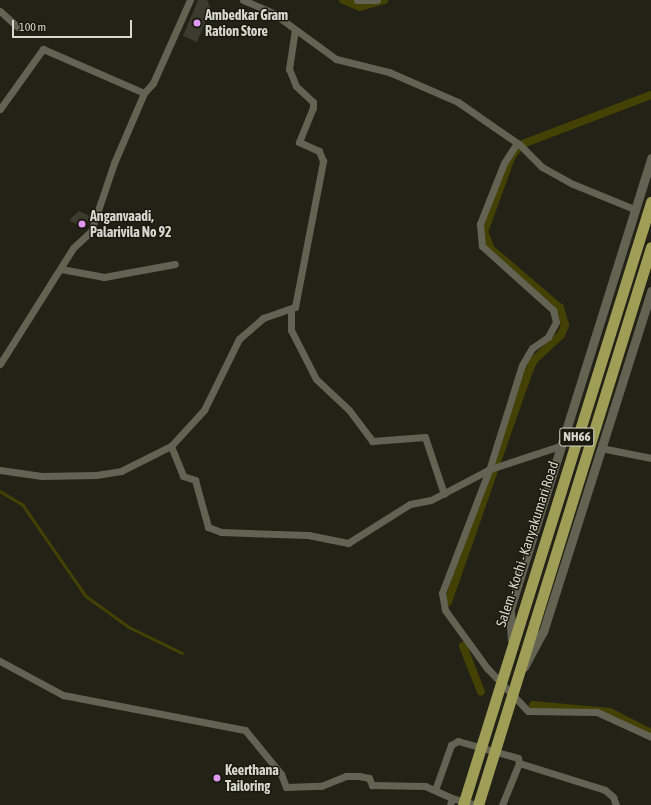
<!DOCTYPE html>
<html>
<head>
<meta charset="utf-8">
<style>
  body { margin:0 }
  #map { position:relative; width:651px; height:805px; overflow:hidden; background:#222216; font-family:"Asap Condensed",sans-serif }
  div>[style] { position:absolute }
  .stream>* { height:2.5px; margin:-1.25px; padding:0 1.25px; transform-origin:1.25px; border-radius:1.25px; background:#434104 }
  .canal>* { height:8px; margin:-4px; padding:0 4px; transform-origin:4px; border-radius:4px; background:#434104 }
  .building>* { inset:0; background:#3b3b2e }
  .minor>* { height:7px; margin:-3.5px; padding:0 3.5px; transform-origin:3.5px; border-radius:3.5px; background:#636354 }
  .tertiary>* { height:9px; margin:-4.5px; padding:0 4.5px; transform-origin:4.5px; border-radius:4.5px; background:#636354 }
  .trunk>* { height:11px; margin:-5.5px; padding:0 5.5px; transform-origin:5.5px; border-radius:5.5px; background:#9f9e57 }
  .dots>* { width:11px; height:11px; translate:-50% -50%; box-sizing:border-box; border:2px solid #19190d; border-radius:50% }
  span { translate:-50% -50%; white-space:nowrap; text-align:center; line-height:1.15; -webkit-text-stroke:3px #19190d; paint-order:stroke }
  .shield-label span { padding:1px 3px; background:#19190d; border:1px solid; border-radius:3px; -webkit-text-stroke-width:0 }
  .shield-label { font-size:13px; color:#d6d7ce; font-weight:700 }
  .poi-label { font-size:14px; color:#d6d7ce; font-weight:700 }
  .left { translate:0 -50%; text-align:left }
  .street-label { font-size:14px; color:#d6d7ce }
  .scale { position:absolute; left:12px; top:20px; width:120px; height:18px; box-sizing:border-box; border:2px solid #d6d7ce; border-top:0; padding-left:5px; font-size:12px; line-height:14px; white-space:nowrap; color:#d6d7ce; -webkit-text-stroke:3px #19190d; paint-order:stroke }
</style>
</head>
<body>
<div id="map">
  <div class="stream">
    <i style="left:0;top:491px;width:27px;rotate:31deg"></i>
    <i style="left:23px;top:505px;width:111px;rotate:55.3deg"></i>
    <i style="left:86px;top:596px;width:53px;rotate:35.8deg"></i>
    <i style="left:129px;top:627px;width:59px;rotate:26.1deg"></i>
  </div>
  <div class="canal">
    <i style="left:343px;top:0;width:18px;rotate:22deg"></i>
    <i style="left:360px;top:7px;width:25px;rotate:-16deg"></i>
    <i style="left:448px;top:602px;width:243px;rotate:-70.7deg"></i>
    <i style="left:528px;top:373px;width:14px;rotate:-65deg"></i>
    <i style="left:534px;top:360px;width:37px;rotate:-43deg"></i>
    <i style="left:561px;top:335px;width:11px;rotate:-68deg"></i>
    <i style="left:565px;top:325px;width:18px;rotate:-106deg"></i>
    <i style="left:560px;top:308px;width:91px;rotate:-139.5deg"></i>
    <i style="left:491px;top:249px;width:18px;rotate:-112deg"></i>
    <i style="left:484px;top:232px;width:79px;rotate:-70deg"></i>
    <i style="left:511px;top:158px;width:16px;rotate:-55deg"></i>
    <i style="left:520px;top:145px;width:140px;rotate:-20.9deg"></i>
    <i style="left:463px;top:646px;width:49px;rotate:68.6deg"></i>
    <i style="left:533px;top:705px;width:77px;rotate:5.2deg"></i>
    <i style="left:610px;top:712px;width:46px;rotate:27.1deg"></i>
  </div>
  <div class="building">
    <i style="clip-path:polygon(198px 0,207px 0,211px 9px,197px 42px,183px 36px)"></i>
    <i style="clip-path:polygon(79px 211px,89px 216px,85px 229px,69px 220px)"></i>
  </div>
  <div class="minor">
    <i style="left:243px;top:0;width:33px;rotate:23deg"></i>
    <i style="left:273px;top:13px;width:78px;rotate:36.1deg"></i>
    <i style="left:336px;top:59px;width:55px;rotate:13.8deg"></i>
    <i style="left:389px;top:72px;width:75px;rotate:23.5deg"></i>
    <i style="left:458px;top:102px;width:75px;rotate:34.7deg"></i>
    <i style="left:520px;top:145px;width:31px;rotate:45deg"></i>
    <i style="left:542px;top:167px;width:35px;rotate:29deg"></i>
    <i style="left:573px;top:184px;width:66px;rotate:22.3deg"></i>
    <i style="left:357px;top:0;width:20px"></i>
    <i style="left:0;top:11px;width:24px;rotate:42deg"></i>
    <i style="left:0;top:109px;width:74px;rotate:-54.4deg"></i>
    <i style="left:43px;top:49px;width:110px;rotate:23.5deg"></i>
    <i style="left:144px;top:93px;width:13px;rotate:-48deg"></i>
    <i style="left:153px;top:83px;width:91px;rotate:-66deg"></i>
    <i style="left:517px;top:143px;width:24px;rotate:123deg"></i>
    <i style="left:504px;top:163px;width:66px;rotate:111.5deg"></i>
    <i style="left:480px;top:224px;width:22px;rotate:85deg"></i>
    <i style="left:482px;top:246px;width:96px;rotate:42deg"></i>
    <i style="left:553px;top:310px;width:12px;rotate:76deg"></i>
    <i style="left:556px;top:322px;width:17px;rotate:118deg"></i>
    <i style="left:548px;top:337px;width:19px;rotate:145deg"></i>
    <i style="left:532px;top:348px;width:20px;rotate:120deg"></i>
    <i style="left:522px;top:365px;width:110px;rotate:107.4deg"></i>
    <i style="left:489px;top:470px;width:132px;rotate:110.9deg"></i>
    <i style="left:442px;top:593px;width:17px;rotate:80deg"></i>
    <i style="left:445px;top:610px;width:72px;rotate:54.1deg"></i>
    <i style="left:487px;top:668px;width:59px;rotate:46.4deg"></i>
    <i style="left:528px;top:711px;width:69px;rotate:0.8deg"></i>
    <i style="left:597px;top:712px;width:60px;rotate:24.8deg"></i>
    <i style="left:61px;top:269px;width:44px;rotate:10.5deg"></i>
    <i style="left:104px;top:277px;width:72px;rotate:-10.4deg"></i>
    <i style="left:291px;top:311px;width:19px;rotate:90deg"></i>
    <i style="left:291px;top:330px;width:55px;rotate:63deg"></i>
    <i style="left:316px;top:379px;width:45px;rotate:43.2deg"></i>
    <i style="left:349px;top:410px;width:39px;rotate:53deg"></i>
    <i style="left:372px;top:441px;width:53px;rotate:-4.3deg"></i>
    <i style="left:425px;top:437px;width:60px;rotate:71.6deg"></i>
    <i style="left:0;top:364px;width:137px;rotate:-57.8deg"></i>
    <i style="left:73px;top:248px;width:25px;rotate:-43deg"></i>
    <i style="left:91px;top:231px;width:72px;rotate:-71.3deg"></i>
    <i style="left:114px;top:163px;width:76px;rotate:-66.8deg"></i>
    <i style="left:171px;top:446px;width:32px;rotate:68deg"></i>
    <i style="left:183px;top:476px;width:13px;rotate:18deg"></i>
    <i style="left:195px;top:480px;width:49px;rotate:74.5deg"></i>
    <i style="left:208px;top:527px;width:14px;rotate:21deg"></i>
    <i style="left:221px;top:532px;width:87px;rotate:2deg"></i>
    <i style="left:308px;top:535px;width:41px;rotate:11.3deg"></i>
    <i style="left:348px;top:543px;width:73px;rotate:-32.2deg"></i>
    <i style="left:410px;top:504px;width:21px;rotate:-11deg"></i>
    <i style="left:431px;top:500px;width:67px;rotate:-27.7deg"></i>
    <i style="left:490px;top:469px;width:74px;rotate:-18.2deg"></i>
    <i style="left:601px;top:448px;width:51px;rotate:11.3deg"></i>
    <i style="left:0;top:470px;width:42px;rotate:8.1deg"></i>
    <i style="left:42px;top:476px;width:54px;rotate:-1.1deg"></i>
    <i style="left:96px;top:475px;width:25px;rotate:-9deg"></i>
    <i style="left:121px;top:471px;width:56px;rotate:-26.6deg"></i>
    <i style="left:171px;top:446px;width:49px;rotate:-47.5deg"></i>
    <i style="left:204px;top:410px;width:79px;rotate:-63.8deg"></i>
    <i style="left:239px;top:339px;width:32px;rotate:-41deg"></i>
    <i style="left:263px;top:318px;width:34px;rotate:-19deg"></i>
    <i style="left:295px;top:307px;width:149px;rotate:-79.1deg"></i>
    <i style="left:323px;top:161px;width:11px;rotate:-112deg"></i>
    <i style="left:319px;top:151px;width:22px;rotate:-156deg"></i>
    <i style="left:299px;top:142px;width:37px;rotate:-68deg"></i>
    <i style="left:313px;top:108px;width:6px;rotate:-90deg"></i>
    <i style="left:313px;top:102px;width:23px;rotate:-137deg"></i>
    <i style="left:296px;top:86px;width:18px;rotate:-112deg"></i>
    <i style="left:289px;top:69px;width:40px;rotate:-81.5deg"></i>
    <i style="left:0;top:661px;width:72px;rotate:28.4deg"></i>
    <i style="left:63px;top:695px;width:185px;rotate:10.9deg"></i>
    <i style="left:245px;top:730px;width:57px;rotate:50.7deg"></i>
    <i style="left:281px;top:774px;width:14px;rotate:69deg"></i>
    <i style="left:286px;top:787px;width:35px;rotate:-2deg"></i>
    <i style="left:321px;top:786px;width:27px;rotate:-22deg"></i>
    <i style="left:346px;top:776px;width:13px"></i>
    <i style="left:359px;top:776px;width:10px;rotate:11deg"></i>
    <i style="left:369px;top:778px;width:8px;rotate:67deg"></i>
    <i style="left:372px;top:785px;width:53px;rotate:1.1deg"></i>
    <i style="left:425px;top:786px;width:30px;rotate:24deg"></i>
    <i style="left:435px;top:790px;width:48px;rotate:-70.4deg"></i>
    <i style="left:451px;top:745px;width:8px;rotate:-30deg"></i>
    <i style="left:458px;top:741px;width:62px;rotate:15.8deg"></i>
    <i style="left:518px;top:758px;width:5px;rotate:79deg"></i>
    <i style="left:450px;top:805px;width:7px;rotate:-74deg"></i>
    <i style="left:452px;top:798px;width:25px;rotate:16deg"></i>
    <i style="left:502px;top:805px;width:45px;rotate:-68deg"></i>
    <i style="left:519px;top:763px;width:90px;rotate:17.4deg"></i>
    <i style="left:605px;top:790px;width:11px;rotate:41deg"></i>
    <i style="left:613px;top:797px;width:9px;rotate:69deg"></i>
  </div>
  <div class="tertiary">
    <i style="left:512px;top:640px;width:31px;rotate:-94deg"></i>
    <i style="left:510px;top:609px;width:473px;rotate:-72.6deg"></i>
    <i style="left:524px;top:667px;width:40px;rotate:-62deg"></i>
    <i style="left:543px;top:632px;width:358px;rotate:-72.4deg"></i>
  </div>
  <div class="trunk">
    <i style="left:463px;top:805px;width:632px;rotate:-72.68deg"></i>
    <i style="left:478px;top:805px;width:584px;rotate:-72.77deg"></i>
  </div>
  <div class="dots">
    <i style="left:197px;top:23px;background:#de98f2"></i>
    <i style="left:82px;top:224px;background:#de98f2"></i>
    <i style="left:217px;top:778px;background:#de98f2"></i>
  </div>
  <div class="shield-label">
    <span style="left:577px;top:437px">NH66</span>
  </div>
  <div class="poi-label">
    <span class="left" style="left:205px;top:23px">Ambedkar Gram<br>Ration Store</span>
    <span class="left" style="left:90px;top:224px">Anganvaadi,<br>Palarivila No 92</span>
    <span class="left" style="left:225px;top:778px">Keerthana<br>Tailoring</span>
  </div>
  <div class="street-label">
    <span style="left:527px;top:544px;rotate:-72deg">Salem - Kochi - Kanyakumari Road</span>
  </div>
  <div class="scale">100 m</div>
</div>
</body>
</html>
